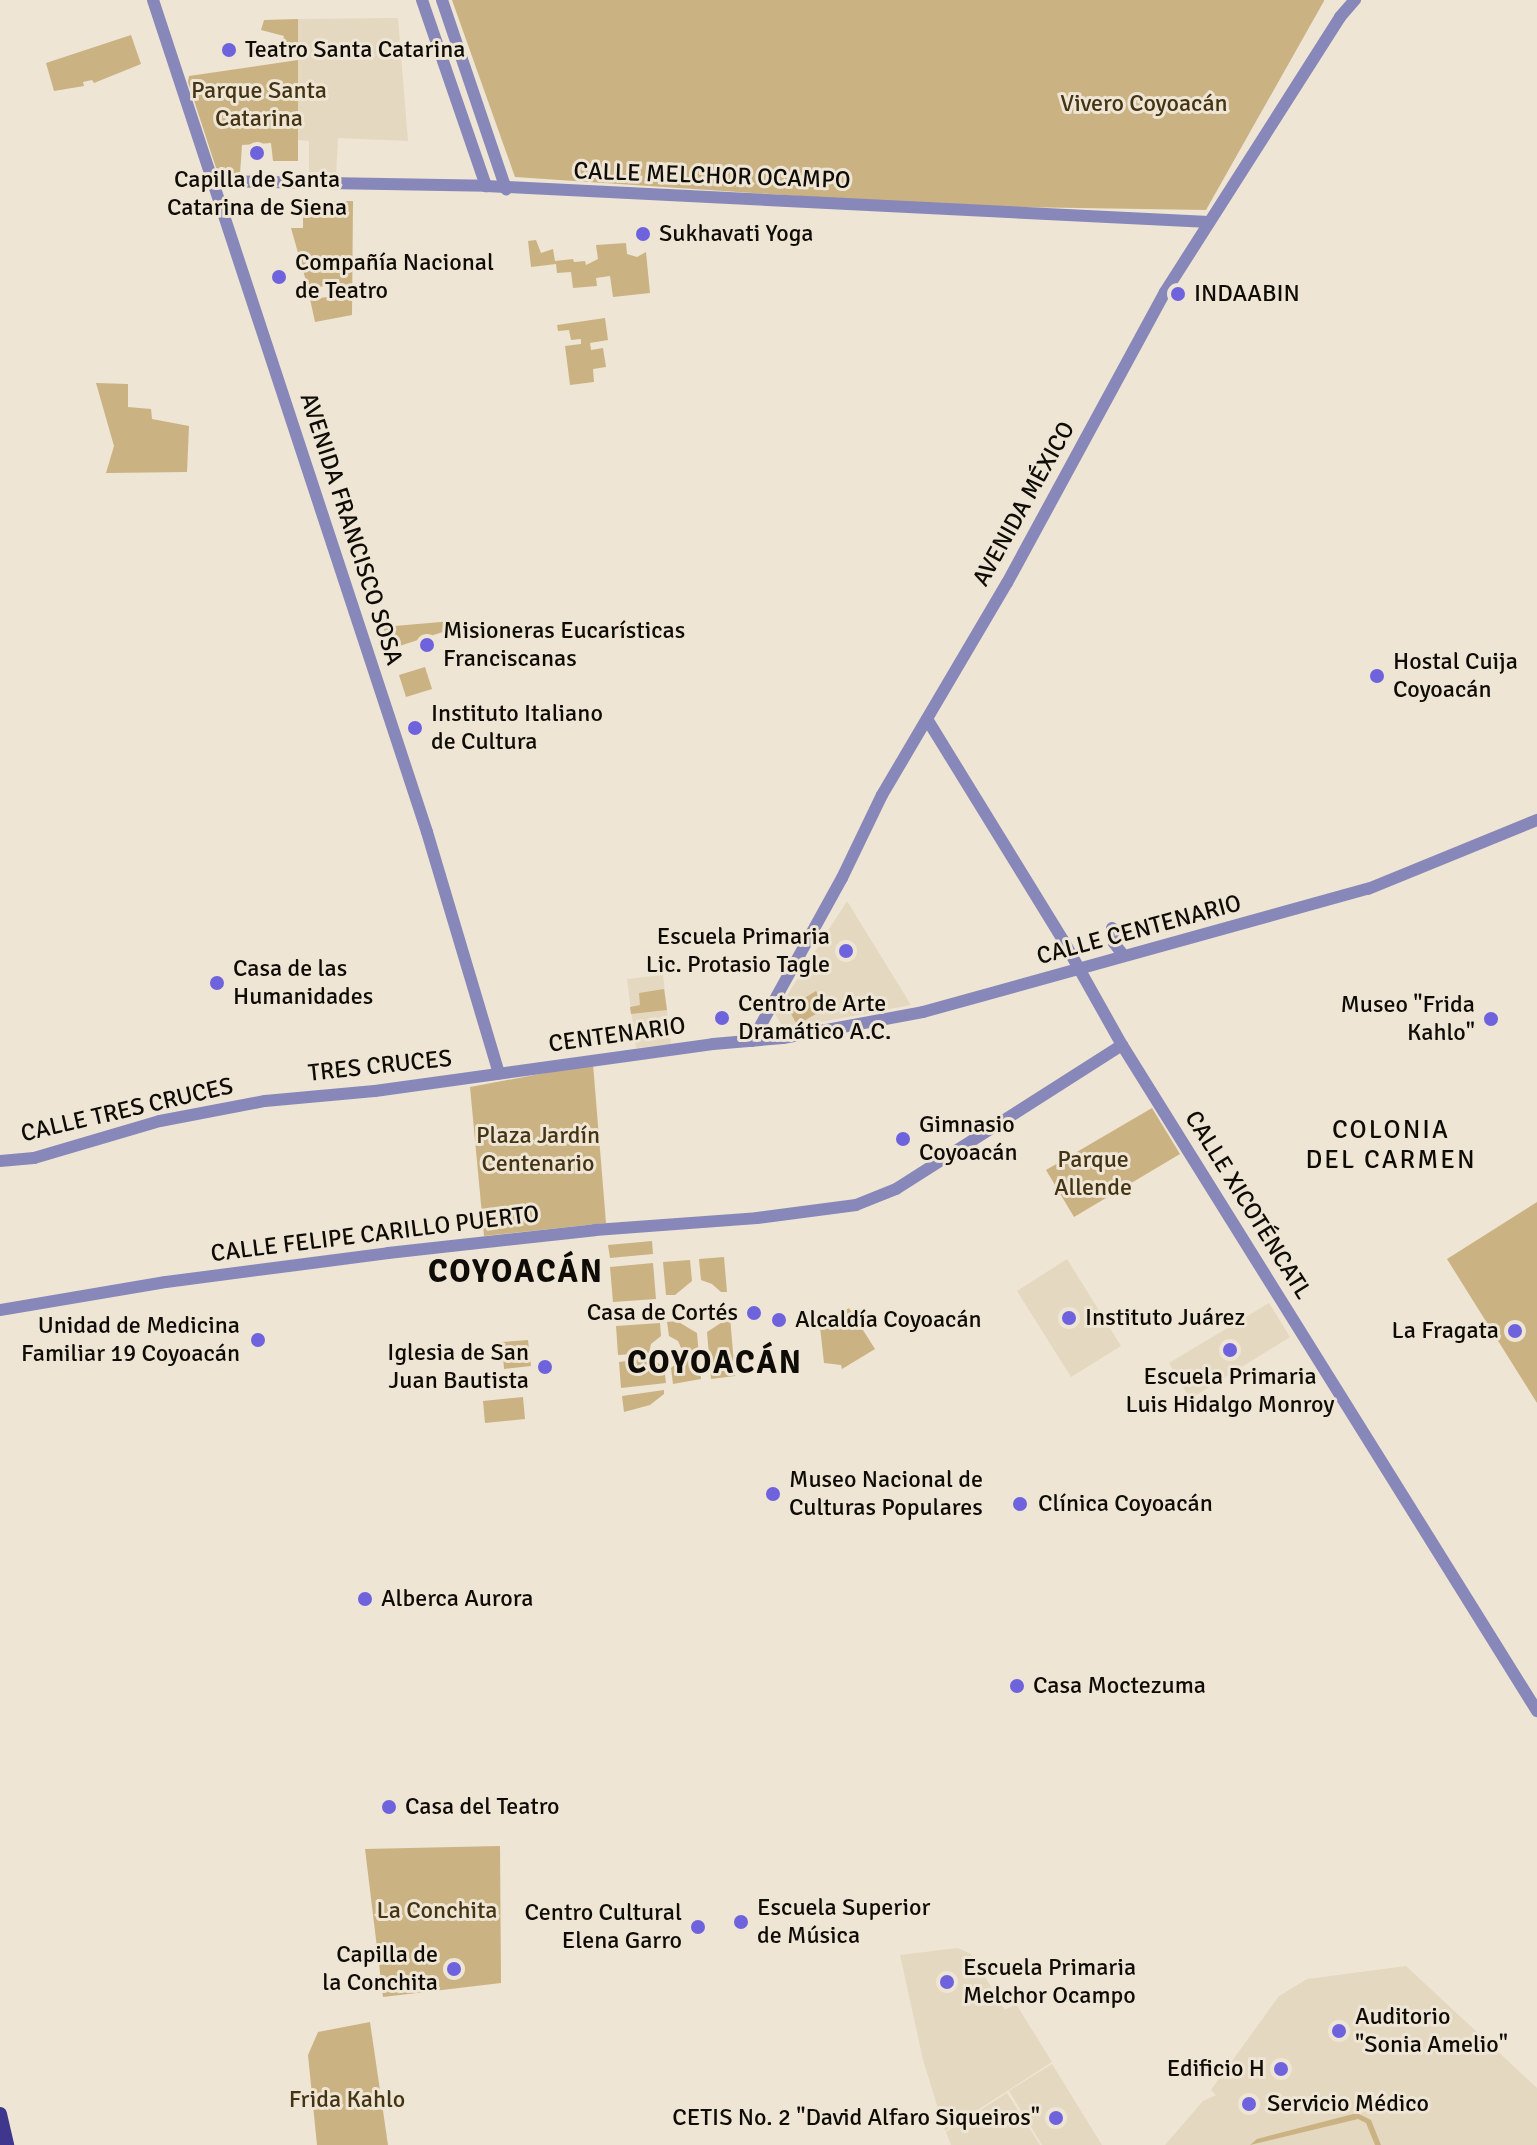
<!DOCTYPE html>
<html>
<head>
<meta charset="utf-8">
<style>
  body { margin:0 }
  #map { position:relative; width:1537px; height:2145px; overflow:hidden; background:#eee5d4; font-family:Signika,sans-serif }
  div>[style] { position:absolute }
  .built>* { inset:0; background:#e5d8c0 }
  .green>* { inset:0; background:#cbb282 }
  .minor>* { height:12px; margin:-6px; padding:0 6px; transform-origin:6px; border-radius:6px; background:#8788b9 }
  .major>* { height:14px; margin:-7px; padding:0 7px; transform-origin:7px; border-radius:7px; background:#3f368d }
  .dots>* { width:22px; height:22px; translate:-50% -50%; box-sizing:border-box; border:4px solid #eee5d4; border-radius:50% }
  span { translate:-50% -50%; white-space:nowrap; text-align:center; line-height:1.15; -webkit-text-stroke:6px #eee5d4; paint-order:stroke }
  .poi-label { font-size:24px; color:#0f0c07 }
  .left { translate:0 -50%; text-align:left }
  .right { translate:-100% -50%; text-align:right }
  .park-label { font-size:24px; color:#443413 }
  .street-label { font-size:24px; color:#0f0c07 }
  .neighbourhood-label { font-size:26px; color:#0f0c07; letter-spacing:2px }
  .district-label { font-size:32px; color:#0f0c07; font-weight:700; letter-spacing:2px }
</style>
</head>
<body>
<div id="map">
  <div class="built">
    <i style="clip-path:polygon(398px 18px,408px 141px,338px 138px,336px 177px,309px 176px,309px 141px,298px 140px,298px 19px)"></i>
    <i style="clip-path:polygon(847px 901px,911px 1005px,784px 1029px,775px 1014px)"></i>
    <i style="clip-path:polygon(663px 975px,671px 1044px,636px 1048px,627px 979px)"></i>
    <i style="clip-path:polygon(1067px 1259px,1121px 1346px,1071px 1377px,1017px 1291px)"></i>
    <i style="clip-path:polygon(1269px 1303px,1290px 1337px,1190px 1399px,1169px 1363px)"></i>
    <i style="clip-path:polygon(958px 1948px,971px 1954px,1005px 2010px,1016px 2004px,1052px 2062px,945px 2131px,923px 2060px,900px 1955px)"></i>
    <i style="clip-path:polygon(1406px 1966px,1537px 2088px,1537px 2145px,1165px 2145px,1203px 2101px,1216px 2095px,1211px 2090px,1279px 1996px,1307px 1979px)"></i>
    <i style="clip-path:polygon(1052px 2064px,1102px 2145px,1042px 2145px,1009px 2091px)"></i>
    <i style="clip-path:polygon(1007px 2093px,1040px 2145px,951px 2145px,946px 2132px)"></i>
  </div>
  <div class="green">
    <i style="clip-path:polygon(452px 0,1324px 0,1324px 1px,1206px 210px,948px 206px,515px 177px)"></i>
    <i style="clip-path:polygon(298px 19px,298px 55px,279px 56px,284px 36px,261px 30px,264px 20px)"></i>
    <i style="clip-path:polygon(131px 35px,141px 64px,94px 83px,92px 80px,83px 82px,84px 86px,54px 91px,46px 63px)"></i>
    <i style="clip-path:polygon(298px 60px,298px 161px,273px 161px,271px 143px,242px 145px,240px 174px,218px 174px,188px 82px,189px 76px)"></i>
    <i style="clip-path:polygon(321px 201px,353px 201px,352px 315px,315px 322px,310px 299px,337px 296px,336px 285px,308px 288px,291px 228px,303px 228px,303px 217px,322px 216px)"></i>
    <i style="clip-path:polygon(536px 240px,541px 253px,553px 249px,555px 261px,573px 259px,574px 262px,585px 261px,586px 265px,598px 259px,596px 245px,626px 243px,627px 254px,637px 257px,646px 252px,650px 293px,613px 297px,610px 276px,596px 278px,597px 286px,573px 288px,571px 272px,557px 273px,556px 264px,531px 267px,528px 241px)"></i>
    <i style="clip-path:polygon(605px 318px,608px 340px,590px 343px,591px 350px,603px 348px,606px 367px,593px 369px,594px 382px,570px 385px,565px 346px,581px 344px,581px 339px,571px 340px,569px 330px,558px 331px,557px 325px)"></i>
    <i style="clip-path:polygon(96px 383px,128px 384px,128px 407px,151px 409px,152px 419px,189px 426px,187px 472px,106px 473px,114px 446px)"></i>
    <i style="clip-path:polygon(464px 620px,470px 638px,448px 637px,446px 631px,390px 649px,383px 627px)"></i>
    <i style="clip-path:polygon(425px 667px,432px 689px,406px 697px,399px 675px)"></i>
    <i style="clip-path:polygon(664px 989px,667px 1010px,631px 1014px,630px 1007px,640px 1005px,639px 993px)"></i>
    <i style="clip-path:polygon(816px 991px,826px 1008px,797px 1025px,788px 1008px)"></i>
    <i style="clip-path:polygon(593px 1064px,606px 1223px,484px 1236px,470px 1087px)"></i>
    <i style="clip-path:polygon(1152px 1108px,1180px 1154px,1074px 1217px,1046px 1170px)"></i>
    <i style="clip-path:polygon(1537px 1202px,1537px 1403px,1447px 1259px)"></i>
    <i style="clip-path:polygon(652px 1241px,653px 1254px,610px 1258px,608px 1245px)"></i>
    <i style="clip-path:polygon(724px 1257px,727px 1292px,721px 1292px,712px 1284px,701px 1280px,699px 1259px)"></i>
    <i style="clip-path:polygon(690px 1260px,692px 1281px,675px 1295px,666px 1295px,663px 1262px)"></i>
    <i style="clip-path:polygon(653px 1263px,656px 1299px,613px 1302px,610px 1267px)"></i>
    <i style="clip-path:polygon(849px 1308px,875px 1349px,842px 1369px,841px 1365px,824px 1363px,820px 1327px)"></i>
    <i style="clip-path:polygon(730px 1317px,735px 1376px,711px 1379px,707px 1332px)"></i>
    <i style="clip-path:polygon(677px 1321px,697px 1333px,701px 1379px,673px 1384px,671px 1368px,679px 1361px,682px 1350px,678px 1341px,669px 1336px,667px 1322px)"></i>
    <i style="clip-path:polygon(660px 1323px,661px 1336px,651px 1344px,649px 1353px,618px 1355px,616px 1326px)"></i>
    <i style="clip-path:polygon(528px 1340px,531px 1366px,504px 1369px,502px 1342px)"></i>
    <i style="clip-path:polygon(651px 1358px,664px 1367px,666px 1383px,621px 1388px,619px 1362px)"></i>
    <i style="clip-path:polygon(664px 1390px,664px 1394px,650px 1405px,624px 1412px,622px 1396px)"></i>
    <i style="clip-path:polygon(523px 1397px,525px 1419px,485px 1423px,483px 1401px)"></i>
    <i style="clip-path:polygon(500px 1846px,501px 1983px,383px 1997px,365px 1849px)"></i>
    <i style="clip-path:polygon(370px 2022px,388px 2145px,317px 2145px,308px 2055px,318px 2032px)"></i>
    <i style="clip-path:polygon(1357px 2113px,1371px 2120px,1381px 2145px,1375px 2145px,1366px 2123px,1358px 2119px,1250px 2145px,1257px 2139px)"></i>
  </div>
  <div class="minor">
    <i style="left:153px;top:0;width:876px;rotate:71.77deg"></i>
    <i style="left:427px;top:832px;width:252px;rotate:73.4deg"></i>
    <i style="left:422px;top:0;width:197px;rotate:71deg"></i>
    <i style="left:442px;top:0;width:200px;rotate:71.3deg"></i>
    <i style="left:212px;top:181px;width:274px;rotate:1deg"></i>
    <i style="left:486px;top:186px;width:724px;rotate:2.85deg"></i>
    <i style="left:927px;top:719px;width:259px;rotate:58.4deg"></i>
    <i style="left:1063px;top:940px;width:120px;rotate:60.7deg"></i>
    <i style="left:1122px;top:1045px;width:785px;rotate:58.07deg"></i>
    <i style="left:1112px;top:928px;width:15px;rotate:82deg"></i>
    <i style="left:1114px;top:943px;width:15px;rotate:53deg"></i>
    <i style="left:752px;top:1041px;width:186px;rotate:-61.1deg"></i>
    <i style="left:842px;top:878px;width:92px;rotate:-64.3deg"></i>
    <i style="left:882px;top:795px;width:246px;rotate:-59.5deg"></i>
    <i style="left:1007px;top:583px;width:331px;rotate:-61.5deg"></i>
    <i style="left:1165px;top:292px;width:326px;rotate:-57.5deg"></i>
    <i style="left:1340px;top:17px;width:23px;rotate:-49deg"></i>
    <i style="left:0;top:1161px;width:34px;rotate:-5deg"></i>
    <i style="left:34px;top:1158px;width:131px;rotate:-16.4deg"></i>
    <i style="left:160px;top:1121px;width:107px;rotate:-10.8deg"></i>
    <i style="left:265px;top:1101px;width:110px;rotate:-5.2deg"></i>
    <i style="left:375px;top:1091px;width:341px;rotate:-7.9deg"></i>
    <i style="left:713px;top:1044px;width:70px;rotate:-4.9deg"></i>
    <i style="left:783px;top:1038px;width:142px;rotate:-10.5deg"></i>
    <i style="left:923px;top:1012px;width:462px;rotate:-15.5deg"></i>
    <i style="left:1368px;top:889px;width:183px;rotate:-22.2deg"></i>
    <i style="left:0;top:1310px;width:168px;rotate:-9.6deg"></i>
    <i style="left:166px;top:1282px;width:224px;rotate:-7.4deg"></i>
    <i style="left:388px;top:1253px;width:208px;rotate:-6.3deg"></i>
    <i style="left:595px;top:1230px;width:162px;rotate:-4.2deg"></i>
    <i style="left:757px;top:1218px;width:100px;rotate:-7.5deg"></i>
    <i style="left:856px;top:1205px;width:43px;rotate:-21.8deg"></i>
    <i style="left:896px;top:1189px;width:268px;rotate:-32.5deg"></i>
  </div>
  <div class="major">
    <i style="left:0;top:2114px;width:32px;rotate:77deg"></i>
  </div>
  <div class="dots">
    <i style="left:229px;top:50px;background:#6e63dd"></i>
    <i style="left:257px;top:153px;background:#6e63dd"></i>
    <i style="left:643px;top:234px;background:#6e63dd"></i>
    <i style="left:279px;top:277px;background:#6e63dd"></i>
    <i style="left:1178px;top:294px;background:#6e63dd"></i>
    <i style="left:427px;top:645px;background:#6e63dd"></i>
    <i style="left:1377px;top:676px;background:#6e63dd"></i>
    <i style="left:415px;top:728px;background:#6e63dd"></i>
    <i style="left:846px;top:951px;background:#6e63dd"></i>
    <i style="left:217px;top:983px;background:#6e63dd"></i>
    <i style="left:722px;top:1018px;background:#6e63dd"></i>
    <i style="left:1491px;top:1019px;background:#6e63dd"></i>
    <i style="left:903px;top:1139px;background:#6e63dd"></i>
    <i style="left:754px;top:1313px;background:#6e63dd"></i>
    <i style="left:1069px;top:1318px;background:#6e63dd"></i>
    <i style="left:779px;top:1320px;background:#6e63dd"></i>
    <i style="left:1515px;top:1331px;background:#6e63dd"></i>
    <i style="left:258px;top:1340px;background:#6e63dd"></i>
    <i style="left:1230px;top:1350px;background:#6e63dd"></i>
    <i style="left:545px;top:1367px;background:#6e63dd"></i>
    <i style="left:773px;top:1494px;background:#6e63dd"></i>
    <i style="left:1020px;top:1504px;background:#6e63dd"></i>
    <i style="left:365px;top:1599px;background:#6e63dd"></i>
    <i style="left:1017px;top:1686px;background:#6e63dd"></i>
    <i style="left:389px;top:1807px;background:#6e63dd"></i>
    <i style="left:741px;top:1922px;background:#6e63dd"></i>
    <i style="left:698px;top:1927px;background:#6e63dd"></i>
    <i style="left:454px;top:1969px;background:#6e63dd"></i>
    <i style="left:947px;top:1982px;background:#6e63dd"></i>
    <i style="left:1339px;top:2031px;background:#6e63dd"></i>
    <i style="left:1281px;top:2069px;background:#6e63dd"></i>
    <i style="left:1249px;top:2104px;background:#6e63dd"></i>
    <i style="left:1056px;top:2118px;background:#6e63dd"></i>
  </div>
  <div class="poi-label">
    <span class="left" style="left:245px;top:50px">Teatro Santa Catarina</span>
    <span style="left:257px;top:194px">Capilla de Santa<br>Catarina de Siena</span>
    <span class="left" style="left:659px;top:234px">Sukhavati Yoga</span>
    <span class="left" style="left:295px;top:277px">Compañía Nacional<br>de Teatro</span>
    <span class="left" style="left:1194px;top:294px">INDAABIN</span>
    <span class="left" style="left:443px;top:645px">Misioneras Eucarísticas<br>Franciscanas</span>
    <span class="left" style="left:1393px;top:676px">Hostal Cuija<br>Coyoacán</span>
    <span class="left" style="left:431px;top:728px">Instituto Italiano<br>de Cultura</span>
    <span class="right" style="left:830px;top:951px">Escuela Primaria<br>Lic. Protasio Tagle</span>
    <span class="left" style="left:233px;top:983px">Casa de las<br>Humanidades</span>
    <span class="left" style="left:738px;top:1018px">Centro de Arte<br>Dramático A.C.</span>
    <span class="right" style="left:1475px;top:1019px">Museo "Frida<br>Kahlo"</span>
    <span class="left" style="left:919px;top:1139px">Gimnasio<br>Coyoacán</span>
    <span class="right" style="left:738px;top:1313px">Casa de Cortés</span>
    <span class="left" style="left:1085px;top:1318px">Instituto Juárez</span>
    <span class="left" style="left:795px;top:1320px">Alcaldía Coyoacán</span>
    <span class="right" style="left:240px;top:1340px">Unidad de Medicina<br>Familiar 19 Coyoacán</span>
    <span class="right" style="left:1499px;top:1331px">La Fragata</span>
    <span class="right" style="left:529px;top:1367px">Iglesia de San<br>Juan Bautista</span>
    <span style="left:1230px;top:1391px">Escuela Primaria<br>Luis Hidalgo Monroy</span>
    <span class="left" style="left:789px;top:1494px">Museo Nacional de<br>Culturas Populares</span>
    <span class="left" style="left:1038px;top:1504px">Clínica Coyoacán</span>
    <span class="left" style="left:381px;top:1599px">Alberca Aurora</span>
    <span class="left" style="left:1033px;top:1686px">Casa Moctezuma</span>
    <span class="left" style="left:405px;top:1807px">Casa del Teatro</span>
    <span class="left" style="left:757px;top:1922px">Escuela Superior<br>de Música</span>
    <span class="right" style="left:682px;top:1927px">Centro Cultural<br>Elena Garro</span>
    <span class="right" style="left:438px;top:1969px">Capilla de<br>la Conchita</span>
    <span class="left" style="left:963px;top:1982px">Escuela Primaria<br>Melchor Ocampo</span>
    <span class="left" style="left:1355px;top:2031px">Auditorio<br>"Sonia Amelio"</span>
    <span class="right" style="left:1265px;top:2069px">Edificio H</span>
    <span class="left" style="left:1267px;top:2104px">Servicio Médico</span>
    <span class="right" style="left:1040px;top:2118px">CETIS No. 2 "David Alfaro Siqueiros"</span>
  </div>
  <div class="park-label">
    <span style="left:259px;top:105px">Parque Santa<br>Catarina</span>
    <span style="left:1144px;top:104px">Vivero Coyoacán</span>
    <span style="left:538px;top:1150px">Plaza Jardín<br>Centenario</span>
    <span style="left:1093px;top:1174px">Parque<br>Allende</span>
    <span style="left:437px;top:1911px">La Conchita</span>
    <span style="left:347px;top:2100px">Frida Kahlo</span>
  </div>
  <div class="street-label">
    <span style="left:712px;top:176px;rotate:2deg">CALLE MELCHOR OCAMPO</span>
    <span style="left:1024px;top:504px;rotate:-61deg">AVENIDA MÉXICO</span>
    <span style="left:351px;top:529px;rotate:72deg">AVENIDA FRANCISCO SOSA</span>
    <span style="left:1139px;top:930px;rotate:-15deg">CALLE CENTENARIO</span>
    <span style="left:617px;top:1035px;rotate:-8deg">CENTENARIO</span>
    <span style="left:380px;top:1066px;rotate:-6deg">TRES CRUCES</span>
    <span style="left:127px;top:1110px;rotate:-13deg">CALLE TRES CRUCES</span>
    <span style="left:1248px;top:1205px;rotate:58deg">CALLE XICOTÉNCATL</span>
    <span style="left:375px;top:1234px;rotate:-7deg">CALLE FELIPE CARILLO PUERTO</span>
  </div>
  <div class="neighbourhood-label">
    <span style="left:1391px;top:1146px">COLONIA<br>DEL CARMEN</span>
  </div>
  <div class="district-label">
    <span style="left:516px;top:1272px">COYOACÁN</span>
    <span style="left:715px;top:1363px">COYOACÁN</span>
  </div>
</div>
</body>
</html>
